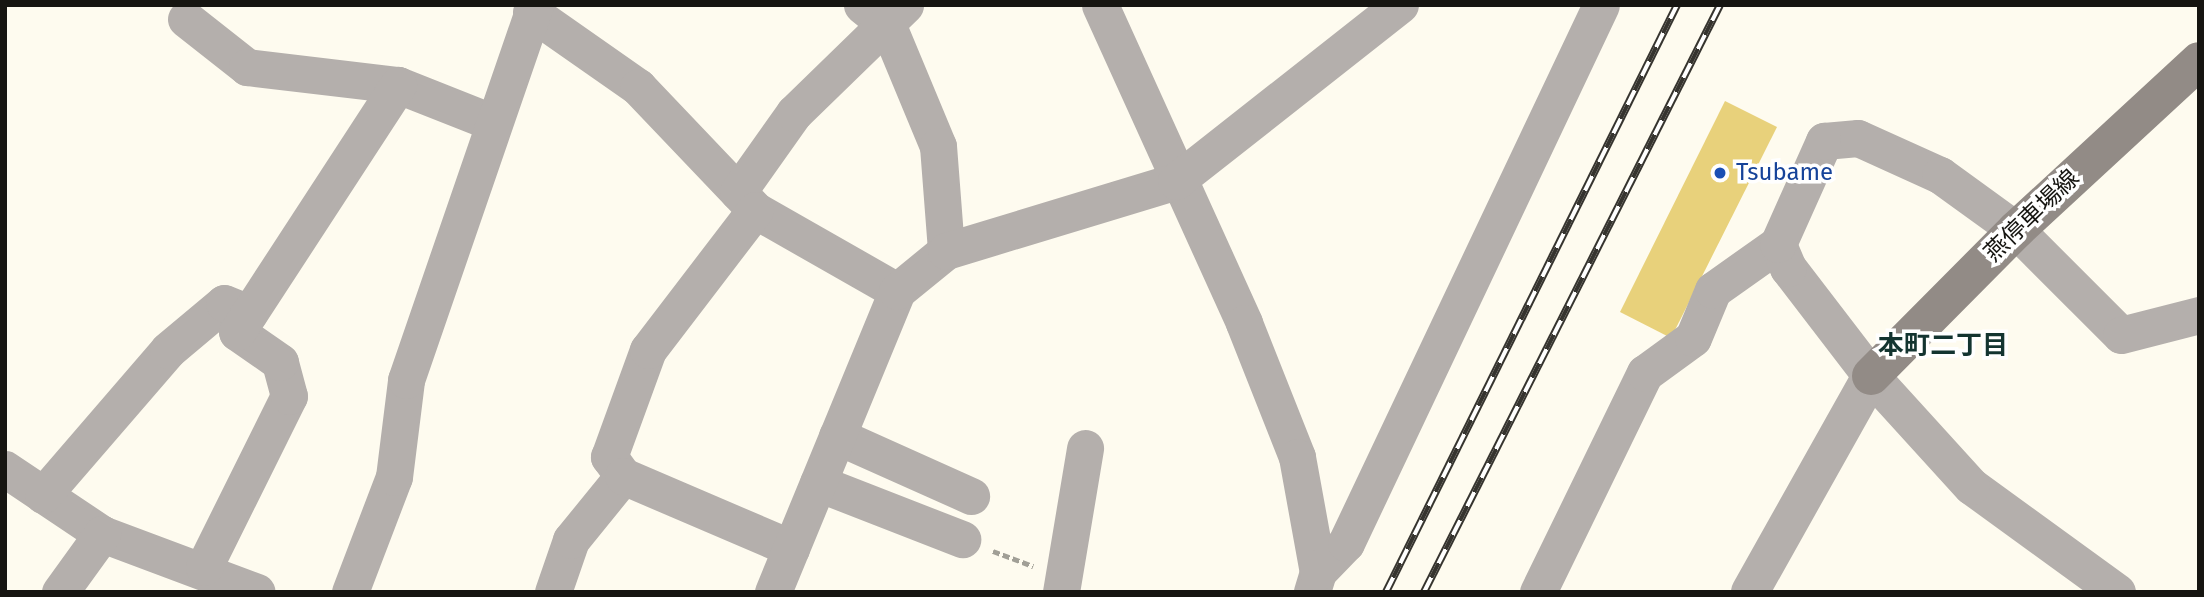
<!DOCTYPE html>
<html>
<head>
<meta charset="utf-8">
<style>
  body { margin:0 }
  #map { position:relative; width:2204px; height:597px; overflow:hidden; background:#fefbef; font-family:"Fira Sans","Noto Sans JP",sans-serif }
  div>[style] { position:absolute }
  .building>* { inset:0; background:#e8d17b }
  .path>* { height:4.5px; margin-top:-2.25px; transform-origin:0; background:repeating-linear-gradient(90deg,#a19f96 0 7px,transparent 0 10.5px) }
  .minor>* { height:37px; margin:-18.5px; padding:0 18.5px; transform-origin:18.5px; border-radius:18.5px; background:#b4afac }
  .tertiary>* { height:38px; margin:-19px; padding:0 19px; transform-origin:19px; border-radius:19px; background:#b4afac }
  .secondary>* { height:38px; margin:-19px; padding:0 19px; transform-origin:19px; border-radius:19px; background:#928b86 }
  .rail>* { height:8px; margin-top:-4px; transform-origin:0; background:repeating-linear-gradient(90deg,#fff 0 16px,#36342f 0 32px); box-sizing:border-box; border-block:2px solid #36342f }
  .dots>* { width:19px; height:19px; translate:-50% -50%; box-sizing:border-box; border:4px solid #fff; border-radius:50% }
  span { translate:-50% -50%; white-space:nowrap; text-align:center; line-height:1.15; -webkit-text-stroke:7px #fff; paint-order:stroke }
  .transit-label { font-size:24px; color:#164399 }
  .left { translate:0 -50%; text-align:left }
  .street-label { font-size:24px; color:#161511 }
  .neighbourhood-label { font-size:26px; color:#133430; font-weight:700 }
  .frame { position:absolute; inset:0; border:7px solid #161511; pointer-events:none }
</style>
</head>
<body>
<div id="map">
  <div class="building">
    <i style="clip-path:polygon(1725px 101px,1777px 127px,1671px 338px,1620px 312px)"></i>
  </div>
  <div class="path">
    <i style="left:993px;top:551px;width:43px;rotate:20.6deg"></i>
  </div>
  <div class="minor">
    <i style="left:862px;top:5px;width:33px;rotate:39deg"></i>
    <i style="left:888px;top:26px;width:130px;rotate:67.4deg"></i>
    <i style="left:938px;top:146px;width:105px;rotate:85.6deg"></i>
    <i style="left:1100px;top:5px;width:349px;rotate:65.6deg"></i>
    <i style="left:1244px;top:323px;width:144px;rotate:68.4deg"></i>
    <i style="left:1297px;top:457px;width:117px;rotate:79.7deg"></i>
    <i style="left:1318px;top:572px;width:21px;rotate:107deg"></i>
    <i style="left:531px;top:12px;width:131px;rotate:35deg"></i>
    <i style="left:638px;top:87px;width:170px;rotate:46.4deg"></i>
    <i style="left:755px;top:210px;width:163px;rotate:29.7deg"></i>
    <i style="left:186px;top:19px;width:78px;rotate:38.2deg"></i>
    <i style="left:247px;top:67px;width:152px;rotate:6.8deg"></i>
    <i style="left:398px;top:85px;width:103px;rotate:21.6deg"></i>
    <i style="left:738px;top:192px;width:97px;rotate:-54.7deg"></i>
    <i style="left:794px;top:113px;width:155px;rotate:-44.2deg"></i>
    <i style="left:837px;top:436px;width:147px;rotate:24.1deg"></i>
    <i style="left:5px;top:469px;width:117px;rotate:33.8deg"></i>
    <i style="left:102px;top:534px;width:165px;rotate:20.5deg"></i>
    <i style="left:623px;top:476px;width:24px;rotate:-126deg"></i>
    <i style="left:609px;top:457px;width:114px;rotate:-70deg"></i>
    <i style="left:648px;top:350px;width:176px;rotate:-52.6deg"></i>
    <i style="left:818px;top:483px;width:155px;rotate:21.3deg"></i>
    <i style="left:43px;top:495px;width:191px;rotate:-49.2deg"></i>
    <i style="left:168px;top:350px;width:73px;rotate:-40deg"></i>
    <i style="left:224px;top:303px;width:27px;rotate:22deg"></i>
    <i style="left:204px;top:567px;width:191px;rotate:-63.6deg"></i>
    <i style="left:289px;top:396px;width:35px;rotate:-105deg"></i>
    <i style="left:280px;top:362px;width:52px;rotate:-145.1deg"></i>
    <i style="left:237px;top:332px;width:295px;rotate:-56.9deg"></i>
    <i style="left:1318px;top:572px;width:40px;rotate:-46deg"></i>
    <i style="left:1346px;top:543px;width:595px;rotate:-64.64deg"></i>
    <i style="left:60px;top:592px;width:72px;rotate:-54.1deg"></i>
    <i style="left:350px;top:592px;width:123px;rotate:-69.1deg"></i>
    <i style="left:394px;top:477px;width:98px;rotate:-82.9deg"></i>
    <i style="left:406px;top:380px;width:397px;rotate:-71deg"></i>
    <i style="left:553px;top:592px;width:55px;rotate:-70.9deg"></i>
    <i style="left:571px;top:540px;width:82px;rotate:-50.9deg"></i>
    <i style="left:623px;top:476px;width:183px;rotate:23.2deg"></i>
    <i style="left:773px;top:592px;width:326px;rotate:-67.6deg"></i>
    <i style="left:897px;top:291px;width:63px;rotate:-39.2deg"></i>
    <i style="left:946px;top:251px;width:240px;rotate:-16.9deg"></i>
    <i style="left:1176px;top:181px;width:285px;rotate:-38.2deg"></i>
    <i style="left:1061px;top:592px;width:146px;rotate:-80.5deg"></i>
    <i style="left:1538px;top:592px;width:244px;rotate:-64deg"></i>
    <i style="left:1645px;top:373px;width:59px;rotate:-36.1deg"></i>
    <i style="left:1693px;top:338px;width:52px;rotate:-67.4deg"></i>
    <i style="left:1713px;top:290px;width:80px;rotate:-35.3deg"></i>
    <i style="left:2117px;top:592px;width:180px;rotate:-144deg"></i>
    <i style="left:1971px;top:486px;width:149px;rotate:-132.3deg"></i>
    <i style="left:1871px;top:376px;width:136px;rotate:-127.5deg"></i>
    <i style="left:1788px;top:268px;width:26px;rotate:-113deg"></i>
    <i style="left:1778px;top:244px;width:113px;rotate:-65.9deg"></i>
    <i style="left:1824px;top:141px;width:34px;rotate:-5deg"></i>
    <i style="left:1858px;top:138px;width:90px;rotate:24.3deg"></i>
    <i style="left:1940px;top:175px;width:94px;rotate:35.9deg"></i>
    <i style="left:2016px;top:230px;width:148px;rotate:45deg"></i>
    <i style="left:2121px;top:335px;width:81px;rotate:-14.4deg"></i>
  </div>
  <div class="tertiary">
    <i style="left:1750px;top:592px;width:248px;rotate:-60.7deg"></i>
  </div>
  <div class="secondary">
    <i style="left:1871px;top:376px;width:206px;rotate:-45.2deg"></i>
    <i style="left:2016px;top:230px;width:249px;rotate:-42.7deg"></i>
  </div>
  <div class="rail">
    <i style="left:1386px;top:592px;width:655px;rotate:-63.63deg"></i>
    <i style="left:1424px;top:592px;width:657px;rotate:-63.24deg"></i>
  </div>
  <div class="dots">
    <i style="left:1720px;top:173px;background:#1a4fb4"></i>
  </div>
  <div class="transit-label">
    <span class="left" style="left:1736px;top:173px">Tsubame</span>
  </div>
  <div class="street-label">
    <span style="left:2032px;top:216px;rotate:-44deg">燕停車場線</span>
  </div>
  <div class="neighbourhood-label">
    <span style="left:1943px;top:346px">本町二丁目</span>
  </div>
  <div class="frame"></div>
</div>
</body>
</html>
